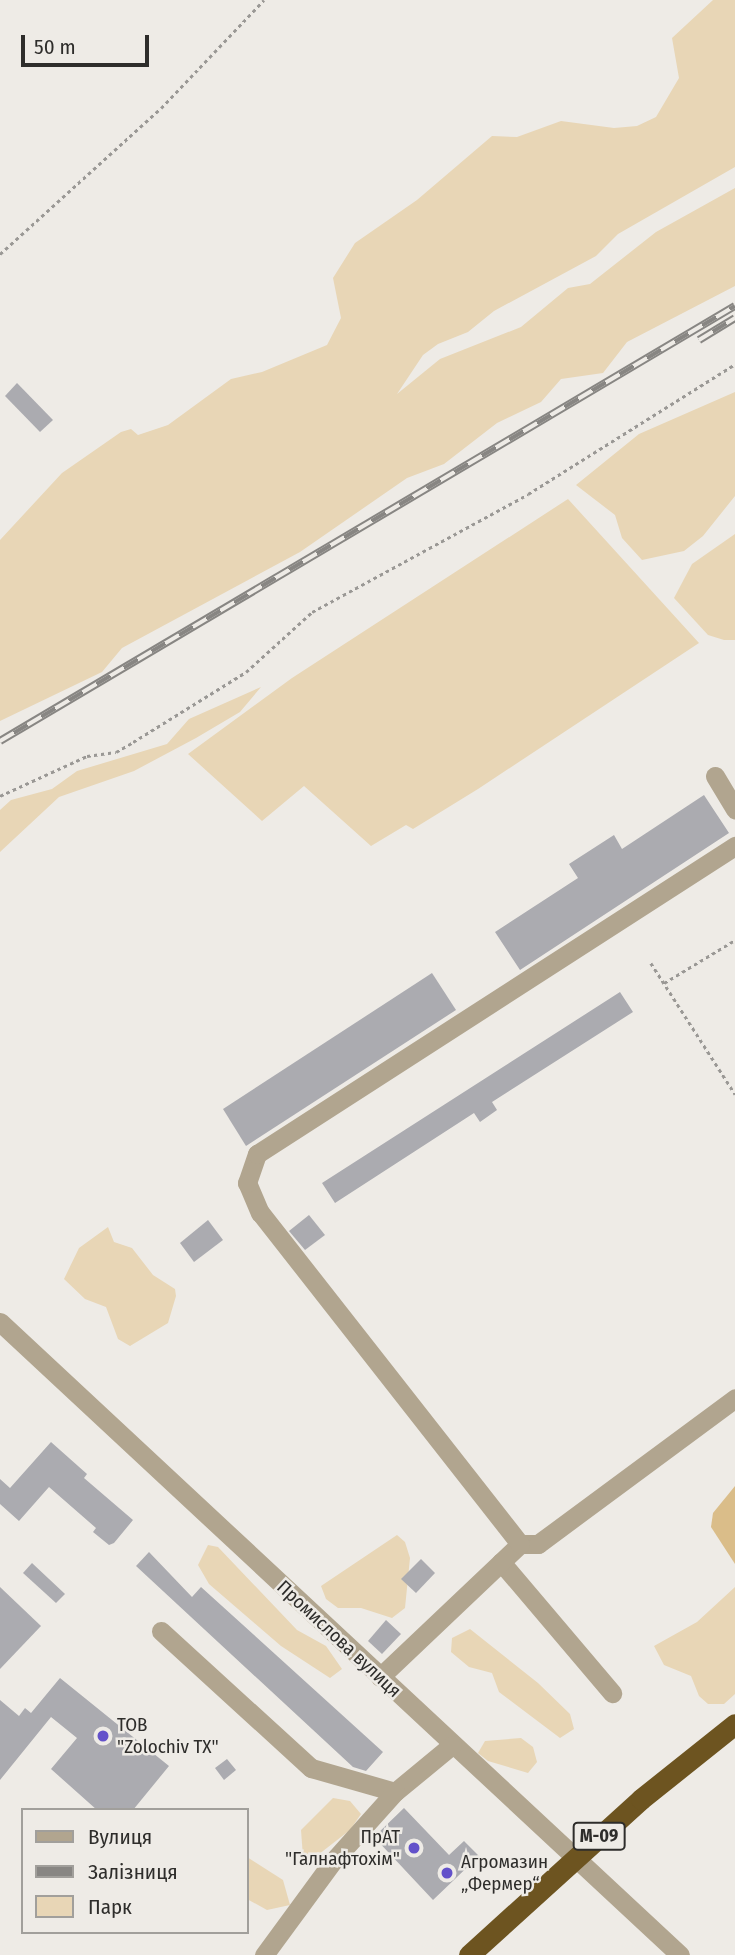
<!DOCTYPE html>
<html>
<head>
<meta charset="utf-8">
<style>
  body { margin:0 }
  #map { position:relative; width:735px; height:1955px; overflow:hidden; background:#eeebe6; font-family:"Fira Sans Condensed",sans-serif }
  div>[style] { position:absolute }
  .green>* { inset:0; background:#e8d6b6 }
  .water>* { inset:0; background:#dabd89 }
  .building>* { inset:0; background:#ababb0 }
  .path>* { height:2.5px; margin-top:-1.25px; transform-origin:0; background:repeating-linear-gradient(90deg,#9a9895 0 3.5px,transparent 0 7px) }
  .minor>* { height:19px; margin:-9.5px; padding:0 9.5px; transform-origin:9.5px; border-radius:9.5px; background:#b1a58f }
  .highway>* { height:21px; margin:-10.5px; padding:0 10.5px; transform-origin:10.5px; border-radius:10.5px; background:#6d5420 }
  .rail>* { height:8px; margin-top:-4px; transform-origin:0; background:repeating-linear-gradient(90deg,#eeebe6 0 16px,#888683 0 32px); box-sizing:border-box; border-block:2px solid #888683 }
  .dots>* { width:19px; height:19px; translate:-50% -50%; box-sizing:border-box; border:4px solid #eeebe6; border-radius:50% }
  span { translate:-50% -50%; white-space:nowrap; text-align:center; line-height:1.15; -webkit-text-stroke:5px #eeebe6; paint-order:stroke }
  .shield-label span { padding:2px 5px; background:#eeebe6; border:2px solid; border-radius:5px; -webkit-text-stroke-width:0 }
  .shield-label { font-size:18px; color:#2e2d2b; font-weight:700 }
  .street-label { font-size:19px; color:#2e2d2b }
  .poi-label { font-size:19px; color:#2e2d2b }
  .left { translate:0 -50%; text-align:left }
  .right { translate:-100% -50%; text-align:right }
  .legend { position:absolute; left:21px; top:1808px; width:228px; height:126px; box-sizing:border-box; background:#eeebe6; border:2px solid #a19f9b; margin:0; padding:9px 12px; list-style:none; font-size:21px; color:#2e2d2b }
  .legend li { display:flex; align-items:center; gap:14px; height:35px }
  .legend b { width:35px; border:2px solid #a19f9b }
  .scale { position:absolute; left:21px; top:35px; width:128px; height:32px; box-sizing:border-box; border:4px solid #2e2d2b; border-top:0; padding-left:9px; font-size:21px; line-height:24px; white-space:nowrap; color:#2e2d2b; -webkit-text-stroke:5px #eeebe6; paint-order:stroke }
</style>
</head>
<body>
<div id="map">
  <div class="green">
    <i style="clip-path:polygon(713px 0,735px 0,735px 167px,618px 234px,596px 256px,494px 311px,468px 332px,438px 344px,423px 355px,397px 394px,440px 359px,521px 327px,568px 288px,590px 284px,656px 232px,735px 188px,735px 286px,627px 342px,603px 373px,561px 379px,541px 402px,497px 423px,444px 464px,407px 478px,300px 552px,122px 648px,102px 672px,0 721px,0 540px,62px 473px,121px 432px,131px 429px,138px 435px,168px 425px,231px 379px,262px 372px,327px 345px,341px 318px,333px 278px,355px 243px,417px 200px,492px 136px,517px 137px,561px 121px,614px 128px,637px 126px,656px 117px,679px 78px,672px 38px)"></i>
    <i style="clip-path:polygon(735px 392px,735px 496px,703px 536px,684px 551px,642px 560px,622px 538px,615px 515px,576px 485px,639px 434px)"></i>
    <i style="clip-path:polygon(568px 499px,699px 643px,478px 789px,413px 829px,406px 825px,371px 846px,304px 786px,262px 821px,188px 754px,292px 678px)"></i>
    <i style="clip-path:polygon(735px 534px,735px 640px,724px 640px,708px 635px,674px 598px,692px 564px)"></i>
    <i style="clip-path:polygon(261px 687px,240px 712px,196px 738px,134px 771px,59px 797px,0 852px,0 810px,11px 800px,52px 789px,77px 771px,167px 744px,189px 719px)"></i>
    <i style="clip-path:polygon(108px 1227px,114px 1242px,132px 1248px,153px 1275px,175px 1289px,176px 1296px,168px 1323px,130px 1346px,118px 1339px,106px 1307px,85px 1299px,64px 1279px,79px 1248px)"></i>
    <i style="clip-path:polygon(397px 1535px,405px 1542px,410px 1558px,405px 1608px,392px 1618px,361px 1608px,338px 1608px,326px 1599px,321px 1586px)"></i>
    <i style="clip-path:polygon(208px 1545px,218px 1547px,297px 1630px,326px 1646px,342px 1669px,330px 1678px,281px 1646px,209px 1584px,198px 1565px)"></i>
    <i style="clip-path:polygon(735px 1587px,735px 1694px,724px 1704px,708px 1704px,699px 1696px,691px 1676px,664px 1665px,654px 1646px,697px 1622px)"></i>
    <i style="clip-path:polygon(470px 1629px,538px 1683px,570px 1714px,574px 1729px,560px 1738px,499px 1692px,492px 1673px,469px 1667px,451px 1652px,452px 1638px)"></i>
    <i style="clip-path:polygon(521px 1738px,533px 1747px,537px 1762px,528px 1773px,488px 1761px,478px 1753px,485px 1741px)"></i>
    <i style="clip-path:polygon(333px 1798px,350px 1801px,361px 1814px,350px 1830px,314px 1858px,303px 1857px,301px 1830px)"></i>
    <i style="clip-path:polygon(247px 1857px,283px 1880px,290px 1905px,267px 1910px,247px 1899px)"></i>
  </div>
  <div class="water">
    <i style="clip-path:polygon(735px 1486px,735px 1564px,711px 1527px,713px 1513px)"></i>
  </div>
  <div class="building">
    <i style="clip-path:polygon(17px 383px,53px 420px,40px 432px,5px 396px)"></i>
    <i style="clip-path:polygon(704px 795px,729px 833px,520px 970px,495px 932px,578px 878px,569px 864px,614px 835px,622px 849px)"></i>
    <i style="clip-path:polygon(432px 973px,456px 1010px,246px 1146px,223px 1109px)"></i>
    <i style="clip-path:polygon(620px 992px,633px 1012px,492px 1102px,497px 1110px,480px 1122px,474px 1113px,335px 1203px,322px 1183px)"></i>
    <i style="clip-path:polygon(309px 1215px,325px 1235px,305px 1250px,289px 1231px)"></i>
    <i style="clip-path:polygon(208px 1220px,223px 1240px,194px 1262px,180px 1243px)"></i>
    <i style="clip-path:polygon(51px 1442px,87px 1474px,84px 1478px,133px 1520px,114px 1543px,109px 1545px,93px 1532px,96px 1528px,49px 1487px,19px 1521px,0 1504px,0 1479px,10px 1488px)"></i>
    <i style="clip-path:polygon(149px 1552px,192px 1597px,201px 1587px,383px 1752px,366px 1771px,353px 1767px,136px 1566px)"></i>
    <i style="clip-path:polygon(421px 1559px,435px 1573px,416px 1593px,401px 1579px)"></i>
    <i style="clip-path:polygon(32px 1563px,65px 1594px,56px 1603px,23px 1573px)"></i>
    <i style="clip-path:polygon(0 1587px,41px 1626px,0 1669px)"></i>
    <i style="clip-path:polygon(386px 1620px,401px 1634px,382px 1654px,368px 1641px)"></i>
    <i style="clip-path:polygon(60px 1678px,169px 1766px,133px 1810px,97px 1810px,51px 1769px,77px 1738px,51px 1717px,0 1780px,0 1700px,19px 1716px,25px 1708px,31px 1713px)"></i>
    <i style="clip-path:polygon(227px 1759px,236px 1770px,224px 1780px,215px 1768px)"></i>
    <i style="clip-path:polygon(404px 1808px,449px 1855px,464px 1841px,479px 1856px,433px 1900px,374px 1837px)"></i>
  </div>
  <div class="path">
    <i style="left:0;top:254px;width:217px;rotate:-42.2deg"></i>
    <i style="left:161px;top:108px;width:149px;rotate:-46.4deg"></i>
    <i style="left:0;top:796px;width:96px;rotate:-24.7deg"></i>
    <i style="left:87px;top:756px;width:29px;rotate:-8deg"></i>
    <i style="left:116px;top:752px;width:20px;rotate:-30deg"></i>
    <i style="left:133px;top:742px;width:133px;rotate:-31.8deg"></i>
    <i style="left:246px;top:672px;width:89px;rotate:-42.3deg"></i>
    <i style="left:312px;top:612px;width:246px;rotate:-28.6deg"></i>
    <i style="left:528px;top:494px;width:244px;rotate:-32.1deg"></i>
    <i style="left:651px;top:963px;width:156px;rotate:57.3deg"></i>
    <i style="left:664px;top:983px;width:83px;rotate:-31.2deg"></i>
  </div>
  <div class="minor">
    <i style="left:715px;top:776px;width:39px;rotate:59deg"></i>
    <i style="left:0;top:1322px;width:929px;rotate:42.95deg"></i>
    <i style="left:520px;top:1544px;width:18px"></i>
    <i style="left:538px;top:1544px;width:245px;rotate:-36.5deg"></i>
    <i style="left:501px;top:1562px;width:172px;rotate:49.7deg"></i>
    <i style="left:161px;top:1631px;width:203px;rotate:42.4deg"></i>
    <i style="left:311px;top:1768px;width:87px;rotate:15.9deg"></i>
    <i style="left:395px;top:1792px;width:74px;rotate:-39.5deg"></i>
    <i style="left:380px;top:1677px;width:193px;rotate:-43.5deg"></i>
    <i style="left:520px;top:1544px;width:421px;rotate:-128.1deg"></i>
    <i style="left:260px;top:1213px;width:33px;rotate:-113deg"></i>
    <i style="left:247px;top:1183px;width:31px;rotate:-71deg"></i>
    <i style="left:257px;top:1154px;width:569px;rotate:-32.8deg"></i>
    <i style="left:264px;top:1955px;width:117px;rotate:-53.7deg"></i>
    <i style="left:333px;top:1861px;width:93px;rotate:-48.1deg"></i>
  </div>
  <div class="highway">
    <i style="left:469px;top:1955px;width:232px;rotate:-42.2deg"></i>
    <i style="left:641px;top:1799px;width:120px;rotate:-38.6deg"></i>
  </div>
  <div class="rail">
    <i style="left:699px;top:340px;width:42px;rotate:-31.4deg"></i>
    <i style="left:0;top:741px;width:854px;rotate:-30.62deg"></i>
  </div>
  <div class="dots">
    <i style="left:103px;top:1736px;background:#6351ca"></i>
    <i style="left:414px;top:1848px;background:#6351ca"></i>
    <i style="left:447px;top:1873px;background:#6351ca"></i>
  </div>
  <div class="shield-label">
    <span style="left:599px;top:1836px">М-09</span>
  </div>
  <div class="street-label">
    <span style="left:339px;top:1639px;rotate:43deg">Промислова вулиця</span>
  </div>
  <div class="poi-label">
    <span class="left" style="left:117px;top:1736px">ТОВ<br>"Zolochiv TX"</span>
    <span class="right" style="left:400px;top:1848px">ПрАТ<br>"Галнафтохім"</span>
    <span class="left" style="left:461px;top:1873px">Агромазин<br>„Фермер“</span>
  </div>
  <ul class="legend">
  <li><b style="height:9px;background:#b1a58f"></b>Вулиця</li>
  <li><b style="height:9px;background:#888683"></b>Залізниця</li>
  <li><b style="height:19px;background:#e8d6b6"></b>Парк</li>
  </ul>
  <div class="scale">50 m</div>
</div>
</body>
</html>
